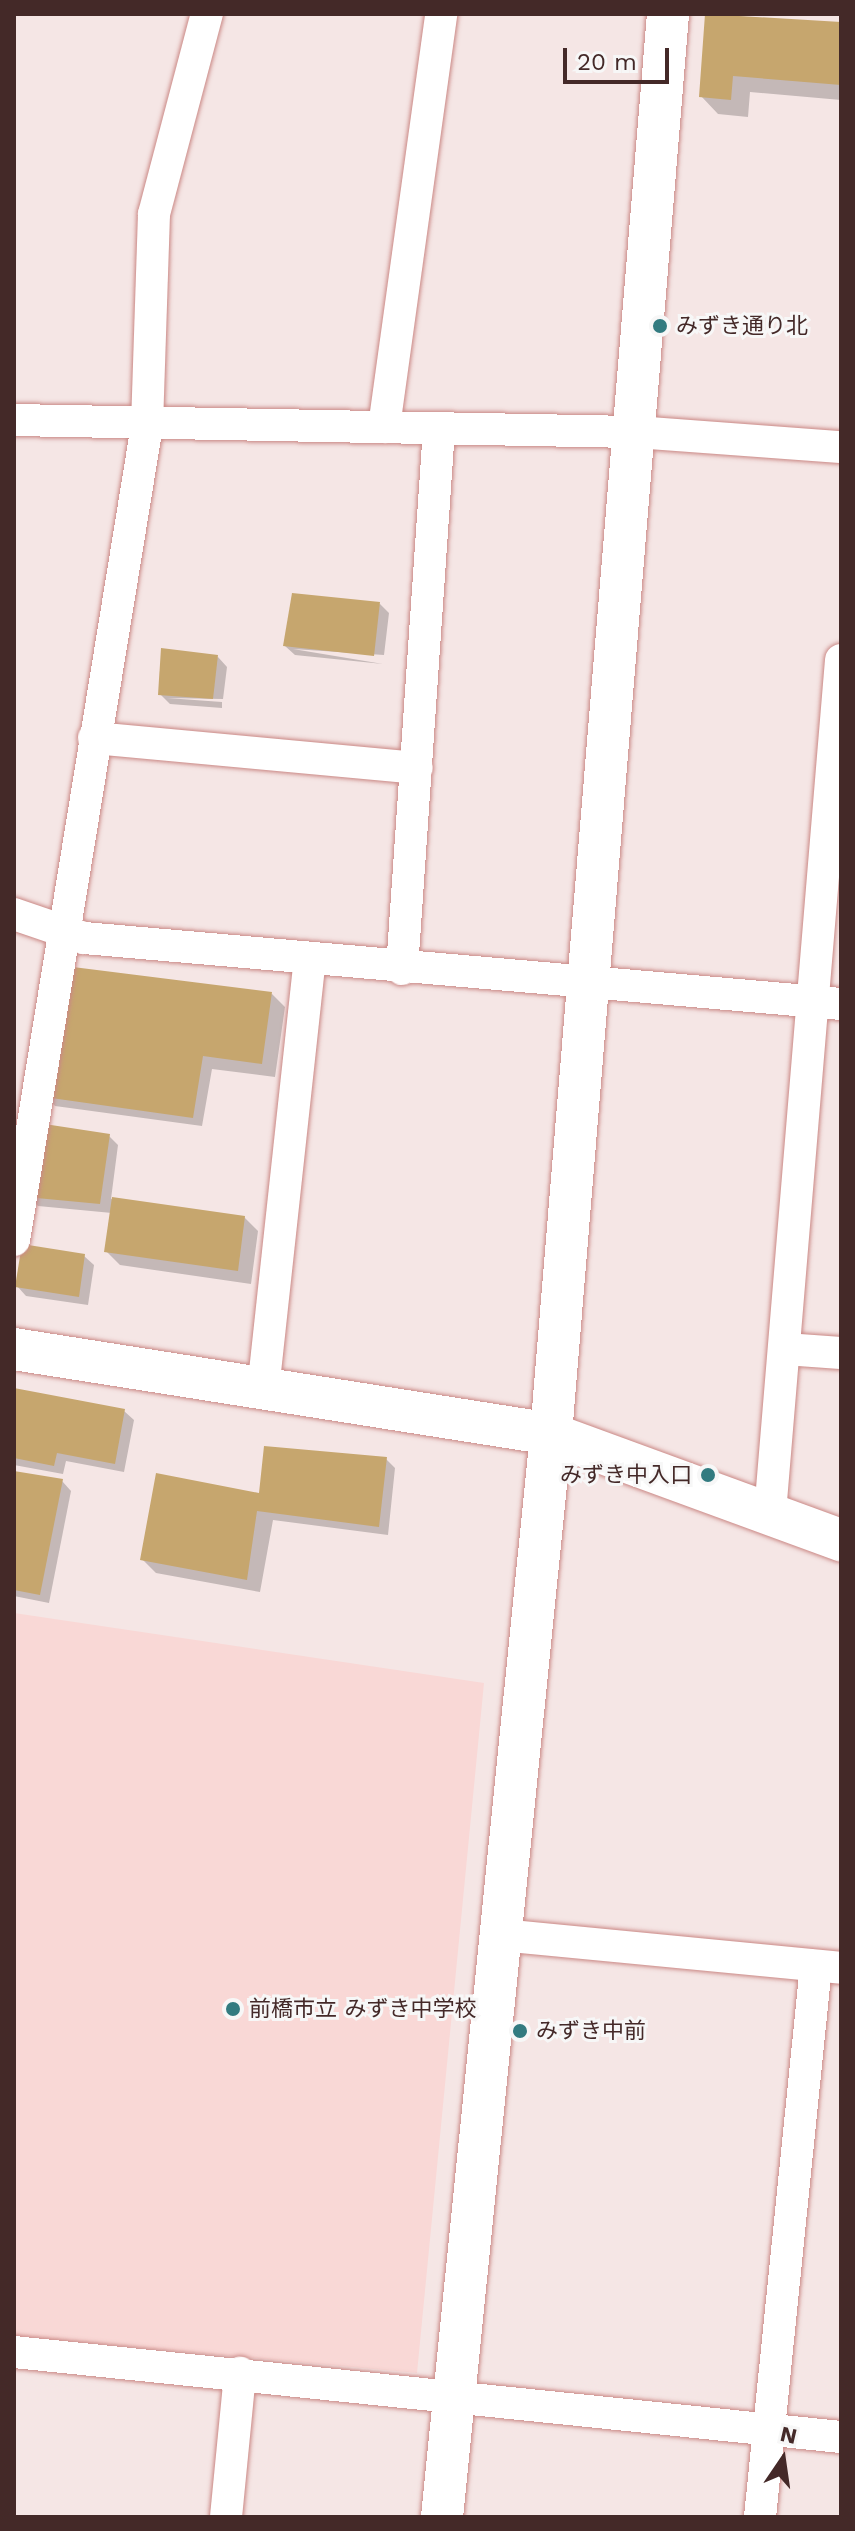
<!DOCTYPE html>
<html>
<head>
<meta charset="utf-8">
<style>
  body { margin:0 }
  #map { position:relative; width:855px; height:2531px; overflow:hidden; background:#f5e6e5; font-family:"Work Sans","Noto Sans JP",sans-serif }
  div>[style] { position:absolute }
  .built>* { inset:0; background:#f9d8d6 }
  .shadow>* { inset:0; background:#0003 }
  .building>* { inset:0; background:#c6a66e }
  .roads { filter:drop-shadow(0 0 2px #ca8885) drop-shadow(0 0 2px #ca8885) }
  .minor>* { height:32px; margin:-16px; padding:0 16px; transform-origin:16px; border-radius:16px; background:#fff }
  .tertiary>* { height:42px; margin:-21px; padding:0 21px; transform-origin:21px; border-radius:21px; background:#fff }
  .dots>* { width:22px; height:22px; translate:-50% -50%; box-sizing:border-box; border:4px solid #f7f7f7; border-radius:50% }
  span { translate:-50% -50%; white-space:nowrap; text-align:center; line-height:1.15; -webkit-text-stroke:6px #f7f7f7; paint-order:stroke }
  .poi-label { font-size:22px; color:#442928 }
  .left { translate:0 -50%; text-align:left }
  .right { translate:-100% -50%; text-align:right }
  .frame { position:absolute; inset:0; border:16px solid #442928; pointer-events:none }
  .north { position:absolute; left:743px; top:2419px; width:80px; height:80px; -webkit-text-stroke:6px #f7f7f7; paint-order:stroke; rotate:13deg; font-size:22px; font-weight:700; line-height:32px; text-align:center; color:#442928 }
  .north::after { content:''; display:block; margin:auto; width:28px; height:36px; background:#442928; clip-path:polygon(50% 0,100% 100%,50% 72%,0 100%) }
  .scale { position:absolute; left:563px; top:48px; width:106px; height:36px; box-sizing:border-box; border:4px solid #442928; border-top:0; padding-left:10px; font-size:24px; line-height:28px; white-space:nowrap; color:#442928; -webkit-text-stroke:6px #f7f7f7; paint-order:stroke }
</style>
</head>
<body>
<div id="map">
  <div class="built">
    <i style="clip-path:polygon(14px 1613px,484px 1683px,417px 2373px,14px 2336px)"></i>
  </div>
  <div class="shadow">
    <i style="clip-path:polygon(707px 14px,841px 24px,841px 100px,750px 92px,748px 117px,718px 114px,701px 96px)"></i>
    <i style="clip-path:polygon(380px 604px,389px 613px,384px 655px,293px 649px,383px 664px,295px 655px,285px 646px)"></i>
    <i style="clip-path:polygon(218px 657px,227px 667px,223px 699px,167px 698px,222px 702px,222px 708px,170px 704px,160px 694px)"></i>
    <i style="clip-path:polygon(272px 994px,285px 1007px,275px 1077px,212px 1069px,202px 1126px,55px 1106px,46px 1096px)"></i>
    <i style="clip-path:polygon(109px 1136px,118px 1145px,111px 1199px,244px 1217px,258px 1231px,251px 1284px,120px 1265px,106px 1251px,112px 1213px,38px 1206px,28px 1196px)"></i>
    <i style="clip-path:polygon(84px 1256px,94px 1265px,88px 1305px,26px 1296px,17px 1286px)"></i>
    <i style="clip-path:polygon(14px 1390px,124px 1411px,134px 1420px,124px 1472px,66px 1461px,63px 1474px,14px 1465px)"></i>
    <i style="clip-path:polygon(386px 1459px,395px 1468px,388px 1535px,273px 1520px,260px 1592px,156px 1573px,142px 1559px,261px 1495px)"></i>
    <i style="clip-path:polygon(14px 1473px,62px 1481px,71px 1491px,49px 1603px,14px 1596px)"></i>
  </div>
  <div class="building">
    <i style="clip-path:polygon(705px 14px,841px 22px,841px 85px,733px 76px,731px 100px,699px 97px)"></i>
    <i style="clip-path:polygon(292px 593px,380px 602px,374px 656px,283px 646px)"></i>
    <i style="clip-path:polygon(161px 648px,218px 655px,213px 699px,158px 695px)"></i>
    <i style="clip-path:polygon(65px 966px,272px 992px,262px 1064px,203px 1056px,193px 1118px,44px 1097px)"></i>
    <i style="clip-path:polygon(38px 1123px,110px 1134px,100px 1204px,26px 1197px)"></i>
    <i style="clip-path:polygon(112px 1197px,245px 1216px,238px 1271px,104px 1252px)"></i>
    <i style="clip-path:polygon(22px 1244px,85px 1254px,79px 1297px,15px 1287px)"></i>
    <i style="clip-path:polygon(14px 1388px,125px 1409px,115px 1464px,57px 1453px,54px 1466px,14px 1458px)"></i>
    <i style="clip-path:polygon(264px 1446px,387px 1457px,379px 1527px,257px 1511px,247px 1580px,140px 1560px,156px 1473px,259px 1493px)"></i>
    <i style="clip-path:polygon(14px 1471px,63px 1479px,40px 1595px,14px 1590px)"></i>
  </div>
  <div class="roads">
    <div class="minor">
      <i style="left:14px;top:420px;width:621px;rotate:1.11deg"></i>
      <i style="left:635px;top:432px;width:207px;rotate:4.2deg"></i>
      <i style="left:384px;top:427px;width:417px;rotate:-82.1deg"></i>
      <i style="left:94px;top:738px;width:324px;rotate:5.3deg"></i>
      <i style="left:14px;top:914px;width:74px;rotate:18.9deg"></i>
      <i style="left:84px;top:938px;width:760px;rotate:4.98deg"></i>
      <i style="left:402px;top:969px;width:541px;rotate:-86.08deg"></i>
      <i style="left:14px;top:1240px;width:826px;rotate:-80.73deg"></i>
      <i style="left:147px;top:425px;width:211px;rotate:-88.1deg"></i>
      <i style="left:154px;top:214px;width:207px;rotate:-75.2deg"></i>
      <i style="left:785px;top:1349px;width:56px;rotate:4.1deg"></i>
      <i style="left:263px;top:1390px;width:433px;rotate:-83.8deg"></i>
      <i style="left:770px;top:1513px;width:856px;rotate:-85.24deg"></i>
      <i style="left:501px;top:1935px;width:342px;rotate:5.5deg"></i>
      <i style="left:14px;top:2352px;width:831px;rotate:5.87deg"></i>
      <i style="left:226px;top:2517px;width:145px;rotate:-84.4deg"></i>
      <i style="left:760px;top:2517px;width:554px;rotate:-84.2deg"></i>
    </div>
    <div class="tertiary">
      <i style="left:14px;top:1349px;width:544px;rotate:8.99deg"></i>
      <i style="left:551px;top:1434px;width:309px;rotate:20.1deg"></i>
      <i style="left:442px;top:2517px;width:1088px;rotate:-84.25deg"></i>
      <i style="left:551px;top:1434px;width:1425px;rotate:-85.29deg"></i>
    </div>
  </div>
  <div class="dots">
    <i style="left:660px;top:326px;background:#327b80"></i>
    <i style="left:708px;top:1475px;background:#327b80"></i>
    <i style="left:233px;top:2009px;background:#327b80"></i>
    <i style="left:520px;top:2031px;background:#327b80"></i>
  </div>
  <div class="poi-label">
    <span class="left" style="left:676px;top:326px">みずき通り北</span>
    <span class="right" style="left:692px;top:1475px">みずき中入口</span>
    <span class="left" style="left:249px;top:2009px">前橋市立 みずき中学校</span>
    <span class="left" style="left:536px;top:2031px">みずき中前</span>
  </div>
  <div class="frame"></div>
  <div class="north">N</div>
  <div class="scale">20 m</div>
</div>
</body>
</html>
